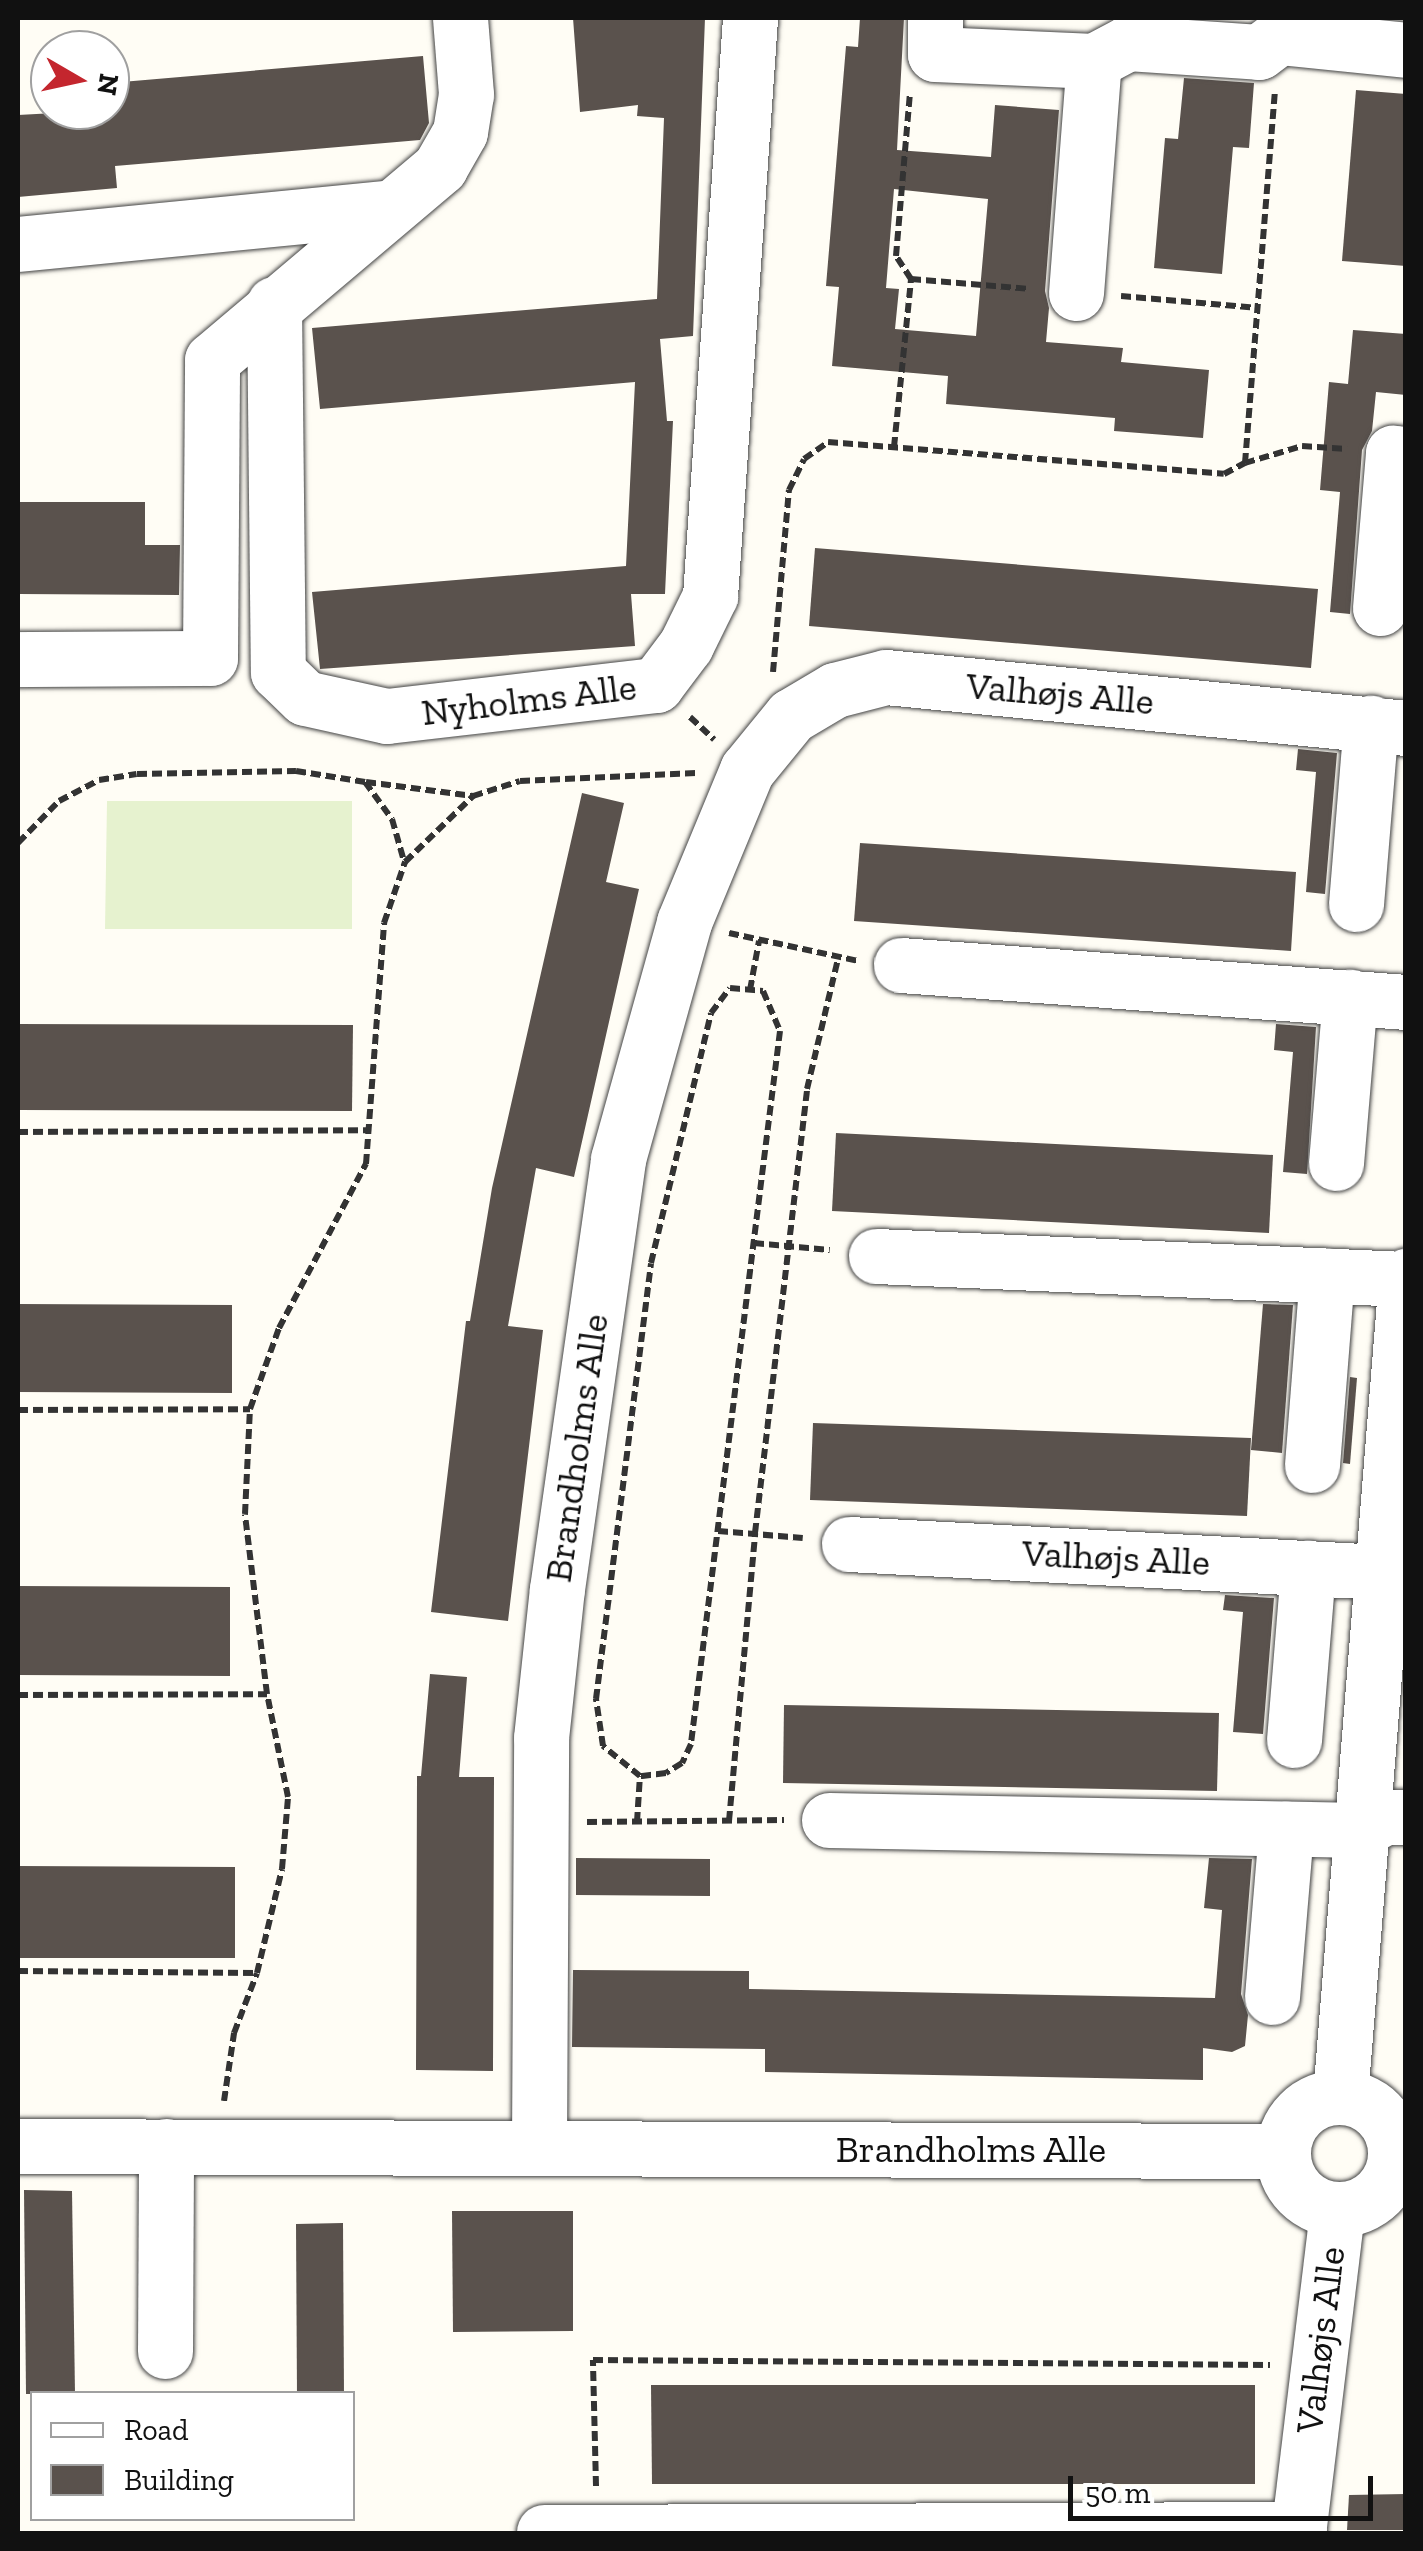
<!DOCTYPE html>
<html>
<head>
<meta charset="utf-8">
<style>
  body { margin:0 }
  #map { position:relative; width:1423px; height:2551px; overflow:hidden; background:#fffdf5; font-family:"Zilla Slab",serif }
  div>[style] { position:absolute }
  .pitch>* { inset:0; background:#e6f2cf }
  .building>* { inset:0; background:#5a524d }
  .path>* { height:6px; margin-top:-3px; transform-origin:0; background:repeating-linear-gradient(90deg,#333 0 10px,transparent 0 15px) }
  .roads { filter:drop-shadow(0 0 2px #444) drop-shadow(0 0 2px #444) }
  .minor>* { height:55px; margin:-27.5px; padding:0 27.5px; transform-origin:27.5px; border-radius:27.5px; background:#fff }
  .minor>.ring { margin:-27.5px; padding:0; box-sizing:content-box; background:none; border:55px solid #fff; border-radius:50% }
  span { translate:-50% -50%; white-space:nowrap; text-align:center; line-height:1.15; -webkit-text-stroke:10px #fff; paint-order:stroke }
  .street-label { font-size:38px; color:#111 }
  .frame { position:absolute; inset:0; border:20px solid #111; pointer-events:none }
  .legend { position:absolute; left:30px; top:2391px; width:325px; height:130px; box-sizing:border-box; background:#fff; border:2px solid #a0a0a0; margin:0; padding:12px 18px; list-style:none; font-size:30px; color:#111 }
  .legend li { display:flex; align-items:center; gap:20px; height:50px }
  .legend b { width:50px; border:2px solid #a0a0a0 }
  .north { position:absolute; left:30px; top:30px; width:100px; height:100px; box-sizing:border-box; background:#fff; border:2px solid #a0a0a0; border-radius:50%; rotate:99deg; font-size:28px; font-weight:700; line-height:40px; text-align:center; color:#111 }
  .north::after { content:''; display:block; margin:auto; width:35px; height:45px; background:#c4262e; clip-path:polygon(50% 0,100% 100%,50% 72%,0 100%) }
  .scale { position:absolute; left:1068px; top:2476px; width:305px; height:45px; box-sizing:border-box; border:5px solid #111; border-top:0; padding-left:12px; font-size:30px; line-height:35px; white-space:nowrap; color:#111; -webkit-text-stroke:8px #fff; paint-order:stroke }
</style>
</head>
<body>
<div id="map">
  <div class="pitch">
    <i style="clip-path:polygon(107px 801px,352px 801px,352px 929px,105px 929px)"></i>
  </div>
  <div class="building">
    <i style="clip-path:polygon(573px 18px,705px 18px,693px 336px,660px 339px,667px 421px,673px 421px,665px 594px,631px 594px,635px 646px,320px 669px,312px 592px,626px 566px,635px 382px,320px 409px,312px 328px,657px 299px,664px 118px,637px 116px,638px 105px,580px 112px)"></i>
    <i style="clip-path:polygon(evenodd,860px 18px,904px 18px,897px 150px,991px 157px,995px 105px,1059px 110px,1045px 291px,1049px 308px,1046px 342px,1123px 348px,1121px 362px,1209px 370px,1203px 438px,1114px 431px,1115px 418px,946px 404px,948px 376px,832px 366px,839px 287px,826px 286px,846px 46px,858px 47px,860px 18px,894px 189px,988px 199px,976px 336px,895px 329px,899px 289px,886px 288px,894px 189px)"></i>
    <i style="clip-path:polygon(423px 56px,429px 123px,420px 140px,115px 166px,117px 188px,18px 197px,18px 115px,110px 110px,110px 83px)"></i>
    <i style="clip-path:polygon(1184px 78px,1254px 83px,1249px 148px,1233px 147px,1222px 274px,1154px 268px,1165px 138px,1178px 139px)"></i>
    <i style="clip-path:polygon(1356px 90px,1406px 94px,1406px 266px,1342px 261px)"></i>
    <i style="clip-path:polygon(1353px 330px,1406px 334px,1406px 395px,1376px 392px,1372px 431px,1362px 450px,1350px 614px,1330px 612px,1340px 492px,1320px 490px,1329px 382px,1348px 384px)"></i>
    <i style="clip-path:polygon(18px 502px,145px 502px,145px 545px,180px 545px,179px 595px,18px 594px)"></i>
    <i style="clip-path:polygon(815px 548px,1318px 589px,1311px 668px,809px 626px)"></i>
    <i style="clip-path:polygon(1298px 749px,1337px 753px,1325px 894px,1306px 892px,1316px 772px,1296px 770px)"></i>
    <i style="clip-path:polygon(582px 793px,624px 803px,606px 882px,639px 889px,574px 1177px,536px 1168px,508px 1326px,543px 1330px,508px 1621px,431px 1612px,466px 1321px,470px 1321px,492px 1188px)"></i>
    <i style="clip-path:polygon(860px 843px,1296px 872px,1291px 951px,854px 921px)"></i>
    <i style="clip-path:polygon(18px 1024px,353px 1025px,352px 1111px,18px 1110px)"></i>
    <i style="clip-path:polygon(1276px 1024px,1316px 1027px,1307px 1174px,1283px 1172px,1293px 1052px,1274px 1050px)"></i>
    <i style="clip-path:polygon(836px 1133px,1273px 1155px,1269px 1233px,832px 1211px)"></i>
    <i style="clip-path:polygon(18px 1304px,232px 1305px,232px 1393px,18px 1392px)"></i>
    <i style="clip-path:polygon(1263px 1304px,1293px 1305px,1282px 1453px,1251px 1450px)"></i>
    <i style="clip-path:polygon(1350px 1377px,1357px 1378px,1350px 1464px,1343px 1463px)"></i>
    <i style="clip-path:polygon(813px 1423px,1251px 1438px,1247px 1516px,810px 1500px)"></i>
    <i style="clip-path:polygon(18px 1586px,230px 1587px,230px 1676px,18px 1675px)"></i>
    <i style="clip-path:polygon(1225px 1595px,1274px 1598px,1263px 1734px,1233px 1732px,1243px 1612px,1223px 1610px)"></i>
    <i style="clip-path:polygon(430px 1674px,467px 1677px,459px 1777px,494px 1777px,493px 2071px,416px 2070px,417px 1776px,421px 1776px)"></i>
    <i style="clip-path:polygon(784px 1705px,1219px 1713px,1217px 1791px,783px 1783px)"></i>
    <i style="clip-path:polygon(576px 1858px,710px 1859px,710px 1896px,576px 1895px)"></i>
    <i style="clip-path:polygon(1209px 1858px,1252px 1859px,1241px 1994px,1248px 2015px,1245px 2046px,1232px 2052px,1203px 2048px,1203px 2080px,765px 2072px,765px 2049px,572px 2047px,573px 1970px,749px 1971px,749px 1989px,1215px 1998px,1222px 1910px,1204px 1908px)"></i>
    <i style="clip-path:polygon(18px 1866px,235px 1867px,235px 1958px,18px 1958px)"></i>
    <i style="clip-path:polygon(24px 2190px,72px 2191px,75px 2394px,26px 2394px)"></i>
    <i style="clip-path:polygon(452px 2211px,573px 2211px,573px 2331px,453px 2332px)"></i>
    <i style="clip-path:polygon(343px 2223px,344px 2394px,297px 2394px,296px 2224px)"></i>
    <i style="clip-path:polygon(651px 2385px,1255px 2385px,1255px 2484px,652px 2484px)"></i>
    <i style="clip-path:polygon(1406px 2494px,1406px 2530px,1347px 2530px,1349px 2495px)"></i>
  </div>
  <div class="path">
    <i style="left:911px;top:279px;width:118px;rotate:4.8deg"></i>
    <i style="left:1121px;top:296px;width:138px;rotate:5deg"></i>
    <i style="left:894px;top:447px;width:169px;rotate:-84.2deg"></i>
    <i style="left:911px;top:279px;width:27px;rotate:-123deg"></i>
    <i style="left:896px;top:256px;width:163px;rotate:-85.1deg"></i>
    <i style="left:1245px;top:463px;width:371px;rotate:-85.4deg"></i>
    <i style="left:773px;top:672px;width:183px;rotate:-85deg"></i>
    <i style="left:789px;top:490px;width:34px;rotate:-64deg"></i>
    <i style="left:804px;top:459px;width:29px;rotate:-35deg"></i>
    <i style="left:828px;top:442px;width:397px;rotate:4.6deg"></i>
    <i style="left:1224px;top:474px;width:24px;rotate:-28deg"></i>
    <i style="left:1245px;top:463px;width:59px;rotate:-16.6deg"></i>
    <i style="left:1302px;top:446px;width:45px;rotate:3.8deg"></i>
    <i style="left:690px;top:717px;width:33px;rotate:43deg"></i>
    <i style="left:366px;top:782px;width:108px;rotate:7.5deg"></i>
    <i style="left:18px;top:843px;width:59px;rotate:-45.7deg"></i>
    <i style="left:59px;top:801px;width:45px;rotate:-27.7deg"></i>
    <i style="left:99px;top:780px;width:38px;rotate:-9deg"></i>
    <i style="left:137px;top:774px;width:159px;rotate:-1.1deg"></i>
    <i style="left:296px;top:771px;width:70px;rotate:9.1deg"></i>
    <i style="left:365px;top:782px;width:46px;rotate:53.9deg"></i>
    <i style="left:392px;top:819px;width:44px;rotate:74.1deg"></i>
    <i style="left:729px;top:933px;width:133px;rotate:12.2deg"></i>
    <i style="left:730px;top:988px;width:33px;rotate:5deg"></i>
    <i style="left:763px;top:991px;width:43px;rotate:67deg"></i>
    <i style="left:780px;top:1031px;width:719px;rotate:97.12deg"></i>
    <i style="left:691px;top:1744px;width:21px;rotate:115deg"></i>
    <i style="left:682px;top:1763px;width:19px;rotate:148deg"></i>
    <i style="left:666px;top:1773px;width:26px;rotate:173deg"></i>
    <i style="left:640px;top:1776px;width:48px;rotate:-141deg"></i>
    <i style="left:603px;top:1746px;width:48px;rotate:-98.5deg"></i>
    <i style="left:596px;top:1699px;width:439px;rotate:-82.8deg"></i>
    <i style="left:651px;top:1263px;width:257px;rotate:-76.5deg"></i>
    <i style="left:711px;top:1013px;width:31px;rotate:-53deg"></i>
    <i style="left:750px;top:990px;width:50px;rotate:-79.6deg"></i>
    <i style="left:18px;top:1132px;width:351px;rotate:-0.3deg"></i>
    <i style="left:754px;top:1243px;width:76px;rotate:5.3deg"></i>
    <i style="left:18px;top:1410px;width:232px;rotate:-0.2deg"></i>
    <i style="left:718px;top:1531px;width:85px;rotate:4.7deg"></i>
    <i style="left:18px;top:1695px;width:249px;rotate:-0.2deg"></i>
    <i style="left:729px;top:1821px;width:289px;rotate:-84.8deg"></i>
    <i style="left:755px;top:1533px;width:447px;rotate:-83.3deg"></i>
    <i style="left:807px;top:1089px;width:134px;rotate:-76.6deg"></i>
    <i style="left:587px;top:1822px;width:197px;rotate:-0.6deg"></i>
    <i style="left:637px;top:1822px;width:46px;rotate:-86.3deg"></i>
    <i style="left:18px;top:1971px;width:238px;rotate:0.5deg"></i>
    <i style="left:224px;top:2101px;width:69px;rotate:-81.6deg"></i>
    <i style="left:234px;top:2033px;width:64px;rotate:-69deg"></i>
    <i style="left:257px;top:1973px;width:107px;rotate:-76.5deg"></i>
    <i style="left:282px;top:1869px;width:72px;rotate:-85.2deg"></i>
    <i style="left:288px;top:1797px;width:105px;rotate:-101.5deg"></i>
    <i style="left:267px;top:1694px;width:181px;rotate:-97deg"></i>
    <i style="left:245px;top:1514px;width:105px;rotate:-87.3deg"></i>
    <i style="left:250px;top:1409px;width:86px;rotate:-70.3deg"></i>
    <i style="left:279px;top:1328px;width:186px;rotate:-62.1deg"></i>
    <i style="left:366px;top:1164px;width:242px;rotate:-85.7deg"></i>
    <i style="left:384px;top:923px;width:65px;rotate:-71deg"></i>
    <i style="left:405px;top:862px;width:95px;rotate:-44.1deg"></i>
    <i style="left:473px;top:796px;width:49px;rotate:-17.7deg"></i>
    <i style="left:520px;top:781px;width:176px;rotate:-2.6deg"></i>
    <i style="left:596px;top:2486px;width:126px;rotate:-91.4deg"></i>
    <i style="left:593px;top:2360px;width:677px;rotate:0.42deg"></i>
  </div>
  <div class="roads">
    <div class="minor">
      <i style="left:935px;top:18px;width:36px;rotate:90deg"></i>
      <i style="left:935px;top:54px;width:159px;rotate:2.5deg"></i>
      <i style="left:18px;top:244px;width:370px;rotate:-5.6deg"></i>
      <i style="left:1076px;top:293px;width:233px;rotate:-85.6deg"></i>
      <i style="left:1094px;top:61px;width:38px;rotate:-28deg"></i>
      <i style="left:1128px;top:43px;width:131px;rotate:3.9deg"></i>
      <i style="left:1259px;top:52px;width:25px;rotate:-37deg"></i>
      <i style="left:1279px;top:37px;width:128px;rotate:5.8deg"></i>
      <i style="left:274px;top:304px;width:368px;rotate:89.4deg"></i>
      <i style="left:278px;top:672px;width:37px;rotate:44deg"></i>
      <i style="left:305px;top:698px;width:84px;rotate:12.4deg"></i>
      <i style="left:387px;top:716px;width:271px;rotate:-6.6deg"></i>
      <i style="left:656px;top:685px;width:50px;rotate:-53.1deg"></i>
      <i style="left:686px;top:645px;width:55px;rotate:-63.9deg"></i>
      <i style="left:710px;top:596px;width:579px;rotate:-86.04deg"></i>
      <i style="left:1380px;top:608px;width:156px;rotate:-85.2deg"></i>
      <i style="left:1393px;top:453px;width:13px;rotate:4deg"></i>
      <i style="left:18px;top:659px;width:192px;rotate:-0.3deg"></i>
      <i style="left:210px;top:658px;width:298px;rotate:-89.6deg"></i>
      <i style="left:212px;top:360px;width:299px;rotate:-40.2deg"></i>
      <i style="left:440px;top:167px;width:40px;rotate:-60.3deg"></i>
      <i style="left:460px;top:132px;width:38px;rotate:-81deg"></i>
      <i style="left:466px;top:94px;width:76px;rotate:-94.5deg"></i>
      <i style="left:1356px;top:904px;width:182px;rotate:-85.3deg"></i>
      <i style="left:901px;top:965px;width:506px;rotate:4.19deg"></i>
      <i style="left:1336px;top:1163px;width:167px;rotate:-85.2deg"></i>
      <i style="left:876px;top:1256px;width:529px;rotate:2.49deg"></i>
      <i style="left:1312px;top:1465px;width:190px;rotate:-85.5deg"></i>
      <i style="left:849px;top:1544px;width:534px;rotate:3.01deg"></i>
      <i style="left:1294px;top:1740px;width:173px;rotate:-85.3deg"></i>
      <i style="left:829px;top:1820px;width:532px;rotate:1.08deg"></i>
      <i style="left:1361px;top:1830px;width:26px;rotate:-29deg"></i>
      <i style="left:1384px;top:1817px;width:22px"></i>
      <i style="left:1272px;top:1997px;width:169px;rotate:-85.2deg"></i>
      <i style="left:1340px;top:2097px;width:824px;rotate:-85.4deg"></i>
      <i class="ring" style="left:1283px;top:2097px;width:57px;height:57px"></i>
      <i style="left:18px;top:2146px;width:1264px;rotate:0.23deg"></i>
      <i style="left:539px;top:2148px;width:410px;rotate:-89.7deg"></i>
      <i style="left:541px;top:1738px;width:150px;rotate:-83.9deg"></i>
      <i style="left:557px;top:1589px;width:434px;rotate:-81.9deg"></i>
      <i style="left:618px;top:1159px;width:246px;rotate:-74.4deg"></i>
      <i style="left:684px;top:922px;width:165px;rotate:-67.5deg"></i>
      <i style="left:747px;top:770px;width:70px;rotate:-50.8deg"></i>
      <i style="left:791px;top:716px;width:51px;rotate:-30.6deg"></i>
      <i style="left:835px;top:690px;width:53px;rotate:-14.3deg"></i>
      <i style="left:886px;top:677px;width:522px;rotate:5.6deg"></i>
      <i style="left:165px;top:2351px;width:205px;rotate:-89.7deg"></i>
      <i style="left:544px;top:2532px;width:755px;rotate:-0.23deg"></i>
      <i style="left:1298px;top:2534px;width:326px;rotate:-83.1deg"></i>
    </div>
  </div>
  <div class="street-label">
    <span style="left:1060px;top:694px;rotate:5deg">Valhøjs Alle</span>
    <span style="left:529px;top:700px;rotate:-7deg">Nyholms Alle</span>
    <span style="left:577px;top:1448px;rotate:-82deg">Brandholms Alle</span>
    <span style="left:1116px;top:1558px;rotate:3deg">Valhøjs Alle</span>
    <span style="left:971px;top:2150px">Brandholms Alle</span>
    <span style="left:1321px;top:2340px;rotate:-83deg">Valhøjs Alle</span>
  </div>
  <div class="frame"></div>
  <ul class="legend">
  <li><b style="height:12px;background:#fff"></b>Road</li>
  <li><b style="height:28px;background:#5a524d"></b>Building</li>
  </ul>
  <div class="north">N</div>
  <div class="scale">50 m</div>
</div>
</body>
</html>
